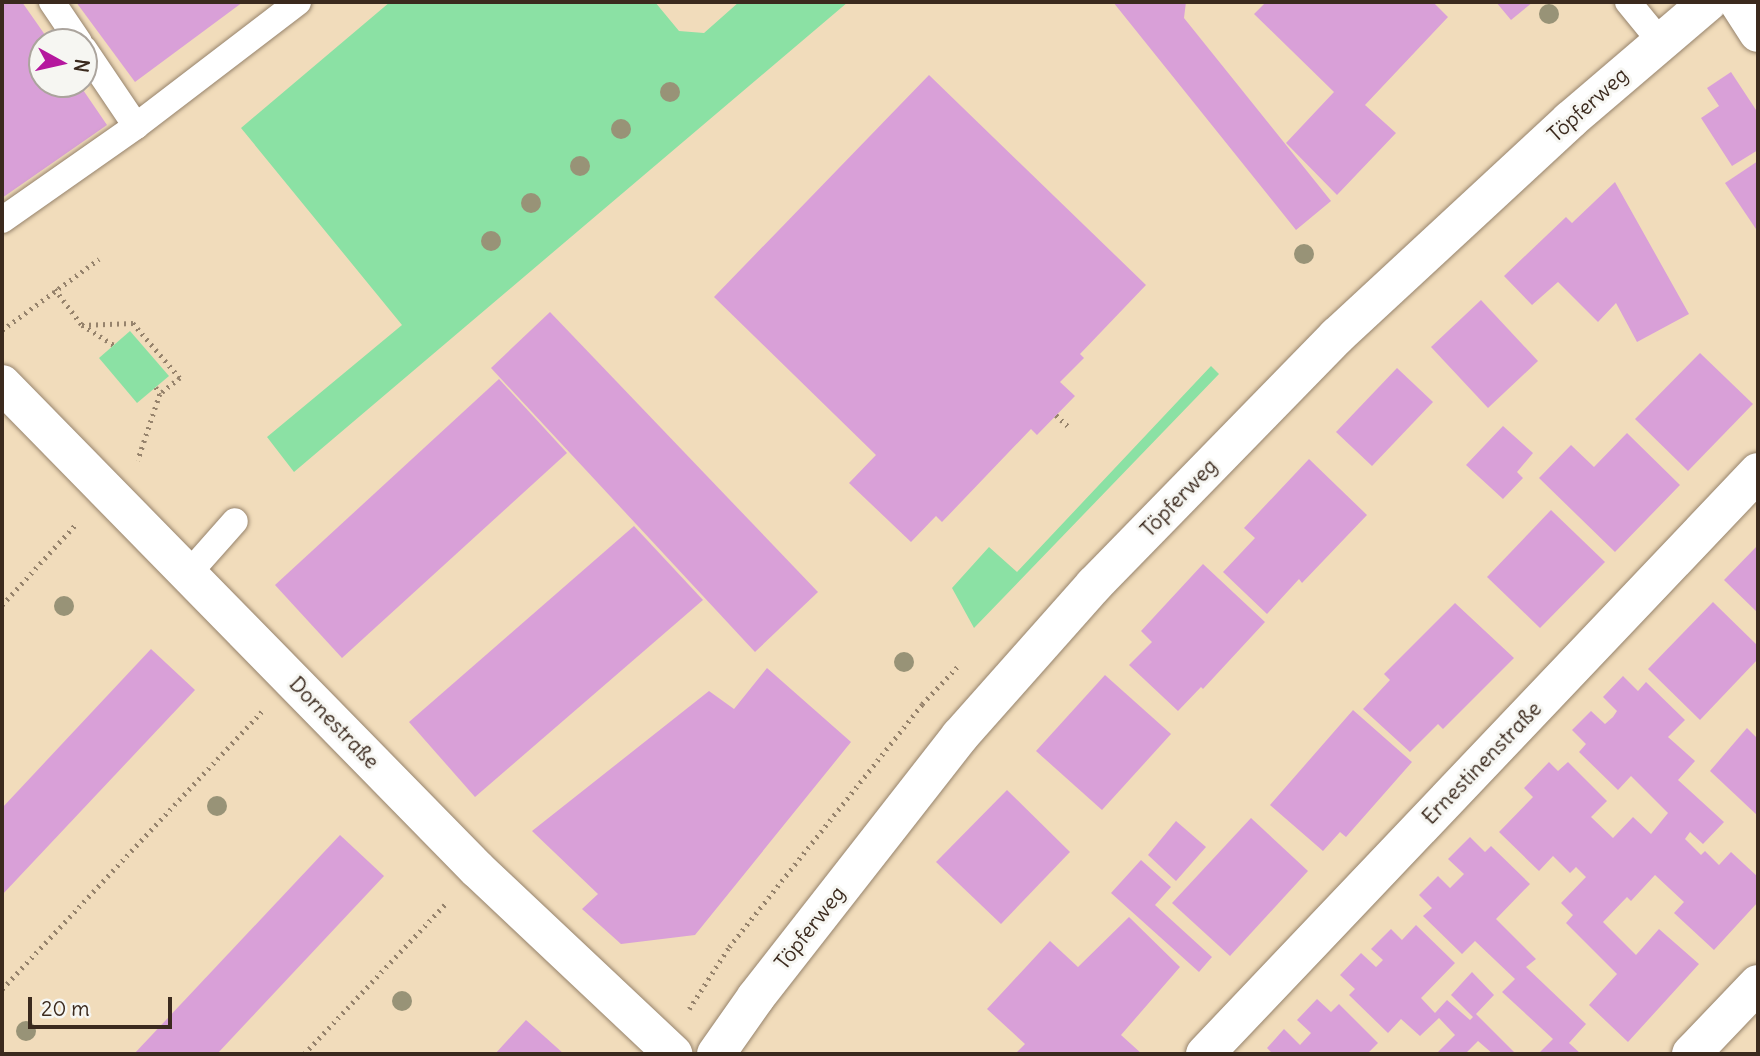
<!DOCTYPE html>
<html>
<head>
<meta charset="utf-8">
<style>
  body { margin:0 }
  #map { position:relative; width:1760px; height:1056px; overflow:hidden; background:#f1dcbb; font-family:Delius,sans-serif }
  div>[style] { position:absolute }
  .green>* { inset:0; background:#8be1a4 }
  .building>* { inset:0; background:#d9a0d8 }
  .path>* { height:4.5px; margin-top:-2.25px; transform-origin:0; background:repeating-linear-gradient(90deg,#96836c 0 2px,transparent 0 7px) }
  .roads { filter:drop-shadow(0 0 2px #96836c) drop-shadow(0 0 2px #96836c) }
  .service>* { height:26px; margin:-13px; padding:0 13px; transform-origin:13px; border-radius:13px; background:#fff }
  .minor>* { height:38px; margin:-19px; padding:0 19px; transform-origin:19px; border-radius:19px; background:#fff }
  .secondary>* { height:38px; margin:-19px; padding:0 19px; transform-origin:19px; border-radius:19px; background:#fff }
  .trees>* { width:20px; height:20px; margin:-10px; border-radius:50%; background:#989377 }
  span { translate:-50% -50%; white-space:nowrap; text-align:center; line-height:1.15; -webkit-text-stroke:6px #f6f6f2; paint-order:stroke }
  .street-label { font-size:21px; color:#3b2a1e }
  .frame { position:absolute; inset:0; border:4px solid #3b2a1e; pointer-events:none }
  .north { position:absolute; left:28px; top:28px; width:70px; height:70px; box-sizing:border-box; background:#f6f6f2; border:2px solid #aba49d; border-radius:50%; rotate:98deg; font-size:19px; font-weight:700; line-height:28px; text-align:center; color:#3b2a1e }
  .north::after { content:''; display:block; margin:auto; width:24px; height:32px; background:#b5179e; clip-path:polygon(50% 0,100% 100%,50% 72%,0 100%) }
  .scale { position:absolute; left:28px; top:997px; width:144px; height:32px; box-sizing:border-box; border:4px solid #3b2a1e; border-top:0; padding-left:9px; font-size:21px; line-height:24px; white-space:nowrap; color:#3b2a1e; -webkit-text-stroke:5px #f6f6f2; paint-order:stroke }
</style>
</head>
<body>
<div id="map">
  <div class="green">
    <i style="clip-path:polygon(390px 2px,655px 2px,679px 31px,704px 33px,739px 2px,848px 2px,294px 472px,267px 437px,402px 325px,241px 128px)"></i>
    <i style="clip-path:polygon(130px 331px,169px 376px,137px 403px,99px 358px)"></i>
    <i style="clip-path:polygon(1211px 366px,1219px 374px,974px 628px,952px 588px,989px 547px,1017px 572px)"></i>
  </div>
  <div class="building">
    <i style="clip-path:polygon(2px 2px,22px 2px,50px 42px,42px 42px,42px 84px,79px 84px,107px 125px,2px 198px)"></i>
    <i style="clip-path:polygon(76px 2px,243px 2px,135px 82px)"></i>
    <i style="clip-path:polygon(1113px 2px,1186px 2px,1184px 18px,1331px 201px,1296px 230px)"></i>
    <i style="clip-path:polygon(1266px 2px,1433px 2px,1448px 17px,1365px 105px,1396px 133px,1337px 195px,1286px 143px,1334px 92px,1254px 14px)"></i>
    <i style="clip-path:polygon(1496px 2px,1533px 2px,1511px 20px)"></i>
    <i style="clip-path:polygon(1731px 72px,1758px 113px,1758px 150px,1732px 166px,1701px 118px,1719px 106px,1707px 88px)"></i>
    <i style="clip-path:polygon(929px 75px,1146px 285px,1080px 354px,1084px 358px,1060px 382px,1075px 396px,1037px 435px,1031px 429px,942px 522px,936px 516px,911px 542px,849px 483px,876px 455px,714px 297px)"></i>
    <i style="clip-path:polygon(1758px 161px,1758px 232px,1725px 183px)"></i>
    <i style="clip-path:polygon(1615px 182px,1689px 314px,1637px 342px,1616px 303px,1598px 322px,1558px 282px,1532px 305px,1504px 276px,1566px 217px,1572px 223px)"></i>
    <i style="clip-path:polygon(1481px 300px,1538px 361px,1488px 408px,1431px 347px)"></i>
    <i style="clip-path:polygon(550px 312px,818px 592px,755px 652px,491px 368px)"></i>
    <i style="clip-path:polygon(1700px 353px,1753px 404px,1688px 471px,1635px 419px)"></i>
    <i style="clip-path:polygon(1397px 368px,1433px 402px,1372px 466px,1336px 432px)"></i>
    <i style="clip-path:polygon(499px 379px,567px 453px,342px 658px,275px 585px)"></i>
    <i style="clip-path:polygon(1503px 426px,1533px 453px,1517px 472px,1523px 478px,1503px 499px,1466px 465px)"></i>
    <i style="clip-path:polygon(1627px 433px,1680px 485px,1615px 552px,1539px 478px,1571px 445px,1594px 467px)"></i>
    <i style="clip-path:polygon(1309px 459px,1367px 515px,1302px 583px,1299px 579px,1267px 614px,1223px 572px,1255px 538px,1244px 528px)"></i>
    <i style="clip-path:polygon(1551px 510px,1605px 562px,1540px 628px,1487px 577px)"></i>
    <i style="clip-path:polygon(634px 526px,703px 600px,475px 797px,409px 722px)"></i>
    <i style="clip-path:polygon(1758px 545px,1758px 613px,1724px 580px)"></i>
    <i style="clip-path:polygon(1203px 564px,1265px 622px,1203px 689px,1201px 687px,1178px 711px,1129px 665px,1152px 642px,1141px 631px)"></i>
    <i style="clip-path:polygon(1713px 602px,1758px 646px,1758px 659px,1700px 720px,1648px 669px)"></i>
    <i style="clip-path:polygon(1455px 603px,1514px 658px,1443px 729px,1438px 724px,1410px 752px,1363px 709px,1390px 680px,1384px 674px)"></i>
    <i style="clip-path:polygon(151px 649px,195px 690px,2px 895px,2px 808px)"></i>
    <i style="clip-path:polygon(767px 668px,851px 742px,695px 935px,621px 944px,582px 909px,598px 894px,532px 831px,709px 691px,734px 709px)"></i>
    <i style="clip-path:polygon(1105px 675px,1171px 734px,1102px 810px,1036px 751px)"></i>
    <i style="clip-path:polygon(1623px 676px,1638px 691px,1646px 682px,1685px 720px,1668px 737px,1695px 761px,1678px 780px,1724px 822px,1703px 844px,1690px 832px,1685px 839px,1701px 855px,1705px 851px,1719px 865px,1731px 852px,1758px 877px,1758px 902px,1714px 950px,1674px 913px,1684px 902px,1655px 875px,1631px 901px,1627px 897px,1603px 922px,1636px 955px,1659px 929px,1699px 964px,1628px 1042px,1589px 1005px,1617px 974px,1566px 923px,1573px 915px,1561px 903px,1586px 877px,1576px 867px,1570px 873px,1553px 856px,1539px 871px,1499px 832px,1533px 797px,1524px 788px,1549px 762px,1558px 771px,1568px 762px,1607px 801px,1591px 817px,1613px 838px,1633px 817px,1651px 834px,1668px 813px,1631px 776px,1618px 790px,1579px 752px,1586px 744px,1572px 730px,1591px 711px,1605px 724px,1613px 717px,1617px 711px,1603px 697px)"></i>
    <i style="clip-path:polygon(1353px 710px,1412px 762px,1346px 837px,1340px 832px,1323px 851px,1270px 805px)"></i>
    <i style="clip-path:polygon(1747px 728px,1758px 739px,1758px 816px,1710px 771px)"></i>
    <i style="clip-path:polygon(1007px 790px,1070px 852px,1001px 924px,936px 862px)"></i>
    <i style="clip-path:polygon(1251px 818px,1308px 871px,1230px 956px,1172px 903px)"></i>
    <i style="clip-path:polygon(1176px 821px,1206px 847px,1176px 881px,1148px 855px)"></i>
    <i style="clip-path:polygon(340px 835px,384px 876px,217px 1054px,134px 1054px)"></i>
    <i style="clip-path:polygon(1470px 837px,1485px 852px,1491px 846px,1530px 884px,1496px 919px,1536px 959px,1526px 967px,1586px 1024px,1569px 1043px,1581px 1054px,1538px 1054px,1553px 1039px,1502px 992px,1515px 979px,1475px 941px,1462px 954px,1423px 916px,1432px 908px,1419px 895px,1438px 876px,1450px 888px,1464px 874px,1448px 859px)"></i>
    <i style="clip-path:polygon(1141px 860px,1171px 887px,1155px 905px,1212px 957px,1199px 972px,1111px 893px)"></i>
    <i style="clip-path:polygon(1129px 917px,1180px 967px,1121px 1035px,1142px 1054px,1015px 1054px,1025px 1044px,987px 1009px,1050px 941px,1078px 967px)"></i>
    <i style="clip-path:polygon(1416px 925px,1455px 963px,1421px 998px,1435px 1013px,1447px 1000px,1470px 1020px,1473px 1017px,1451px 995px,1472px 972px,1494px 995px,1476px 1014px,1516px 1054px,1493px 1054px,1478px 1041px,1465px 1054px,1436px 1054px,1455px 1035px,1439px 1018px,1420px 1036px,1401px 1019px,1388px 1033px,1349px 995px,1355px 989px,1340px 975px,1361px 953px,1376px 967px,1383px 960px,1371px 949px,1391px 929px,1402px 940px)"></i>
    <i style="clip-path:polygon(1317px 999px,1331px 1012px,1339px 1004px,1378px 1043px,1367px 1054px,1273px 1054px,1267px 1048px,1284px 1029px,1300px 1045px,1311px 1033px,1297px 1020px)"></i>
    <i style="clip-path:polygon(526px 1020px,564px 1054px,495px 1054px)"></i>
  </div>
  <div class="path">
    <i style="left:55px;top:289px;width:45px;rotate:53.1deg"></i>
    <i style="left:82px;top:325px;width:38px;rotate:32deg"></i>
    <i style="left:82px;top:325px;width:51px;rotate:-2.2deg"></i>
    <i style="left:133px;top:323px;width:72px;rotate:49.5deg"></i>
    <i style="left:180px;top:378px;width:26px;rotate:141deg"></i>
    <i style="left:160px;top:394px;width:70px;rotate:108.4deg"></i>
    <i style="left:2px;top:330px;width:120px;rotate:-36.2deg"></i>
    <i style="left:156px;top:387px;width:8px;rotate:60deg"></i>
    <i style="left:1056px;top:415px;width:19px;rotate:43deg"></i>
    <i style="left:2px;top:605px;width:111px;rotate:-47.6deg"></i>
    <i style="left:2px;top:989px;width:381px;rotate:-46.9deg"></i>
    <i style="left:689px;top:1009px;width:74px;rotate:-57.2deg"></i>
    <i style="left:729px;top:947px;width:310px;rotate:-51.5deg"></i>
    <i style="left:922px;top:704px;width:51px;rotate:-46.6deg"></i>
    <i style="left:304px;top:1054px;width:209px;rotate:-46.7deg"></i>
  </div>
  <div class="roads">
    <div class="service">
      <i style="left:52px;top:2px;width:48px;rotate:56deg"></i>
      <i style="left:1628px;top:2px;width:50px;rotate:50.6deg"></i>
      <i style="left:84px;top:49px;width:93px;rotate:56deg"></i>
      <i style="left:2px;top:220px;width:164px;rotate:-35deg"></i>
      <i style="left:136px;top:126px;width:204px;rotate:-37.4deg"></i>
      <i style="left:189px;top:573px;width:69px;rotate:-48.5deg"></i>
    </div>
    <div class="minor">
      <i style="left:1738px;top:2px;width:37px;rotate:57deg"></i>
      <i style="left:2px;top:384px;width:679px;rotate:45.6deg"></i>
      <i style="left:477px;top:869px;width:270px;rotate:43.3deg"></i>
      <i style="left:1205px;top:1054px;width:803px;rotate:-46.46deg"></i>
      <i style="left:1691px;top:1054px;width:97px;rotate:-46.3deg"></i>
    </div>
    <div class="secondary">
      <i style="left:716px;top:1054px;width:70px;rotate:-54.9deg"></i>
      <i style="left:756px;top:997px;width:331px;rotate:-52deg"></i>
      <i style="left:960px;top:736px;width:202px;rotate:-48.4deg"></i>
      <i style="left:1094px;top:585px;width:348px;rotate:-45.7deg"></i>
      <i style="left:1337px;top:336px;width:318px;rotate:-42.8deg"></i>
      <i style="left:1570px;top:120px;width:182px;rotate:-40.5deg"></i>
    </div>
  </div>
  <div class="trees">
    <i style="left:1549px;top:14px"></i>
    <i style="left:670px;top:92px"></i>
    <i style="left:621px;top:129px"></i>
    <i style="left:580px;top:166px"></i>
    <i style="left:531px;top:203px"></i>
    <i style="left:491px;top:241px"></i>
    <i style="left:1304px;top:254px"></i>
    <i style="left:64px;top:606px"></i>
    <i style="left:904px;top:662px"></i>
    <i style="left:217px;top:806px"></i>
    <i style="left:402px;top:1001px"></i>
    <i style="left:26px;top:1031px"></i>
  </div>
  <div class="street-label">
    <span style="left:1588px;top:105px;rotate:-42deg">Töpferweg</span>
    <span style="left:1179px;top:498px;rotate:-46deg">Töpferweg</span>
    <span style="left:334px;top:723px;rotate:46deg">Dornestraße</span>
    <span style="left:1482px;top:763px;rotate:-46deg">Ernestinenstraße</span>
    <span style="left:810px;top:928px;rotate:-52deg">Töpferweg</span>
  </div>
  <div class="frame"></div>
  <div class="north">N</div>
  <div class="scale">20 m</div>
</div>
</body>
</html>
